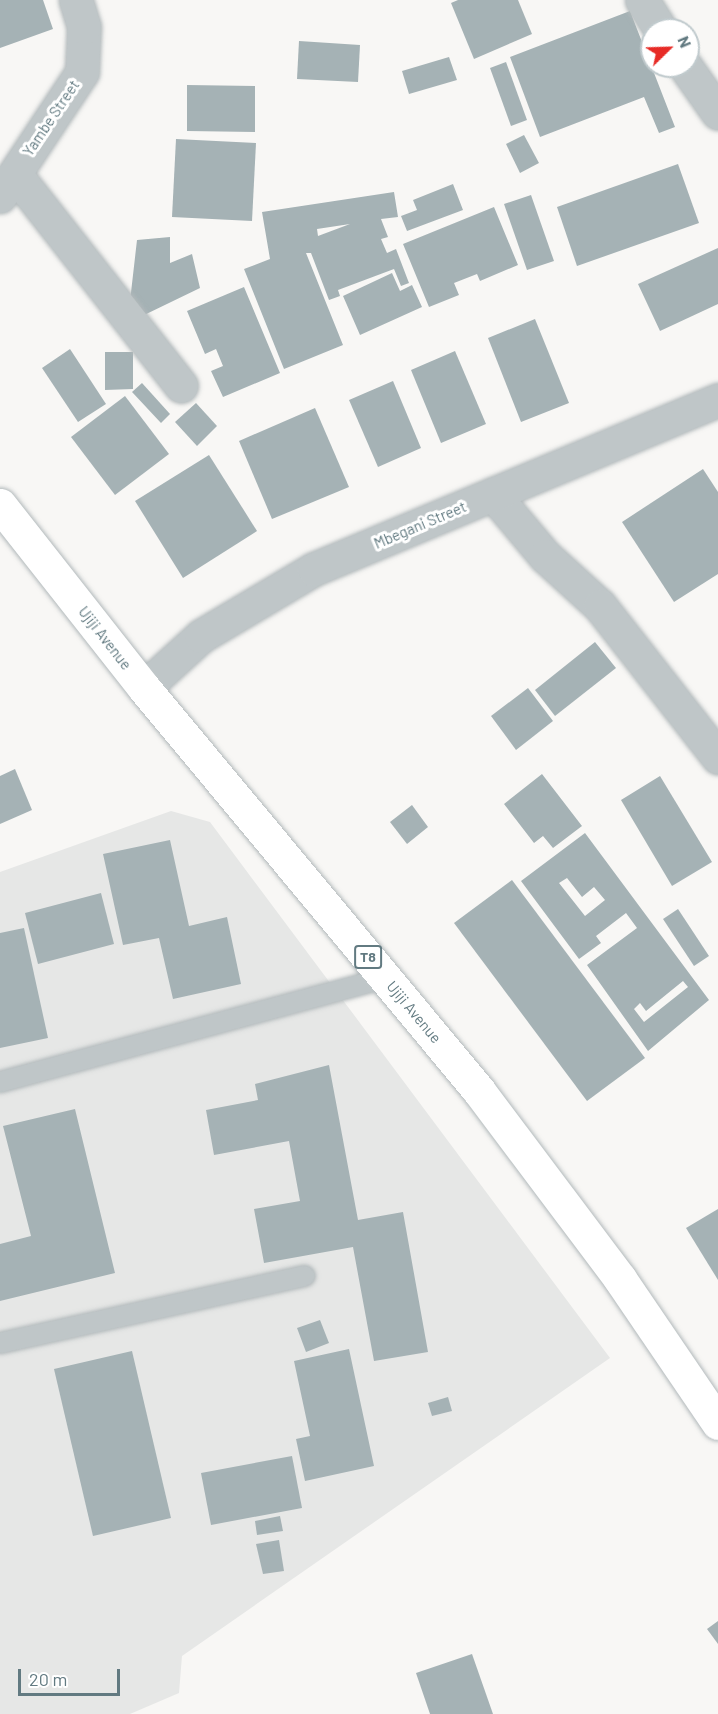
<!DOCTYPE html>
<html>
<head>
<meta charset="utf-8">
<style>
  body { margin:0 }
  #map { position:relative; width:718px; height:1714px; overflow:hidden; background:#f8f7f5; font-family:Barlow,sans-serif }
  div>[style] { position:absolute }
  .built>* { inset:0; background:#e6e7e6 }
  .building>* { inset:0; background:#a5b2b5 }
  .roads { filter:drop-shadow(0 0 2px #b2b9bb) drop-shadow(0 0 2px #b2b9bb) }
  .lane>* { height:20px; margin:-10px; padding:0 10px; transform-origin:10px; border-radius:10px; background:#bfc6c8 }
  .street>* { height:33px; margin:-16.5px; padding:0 16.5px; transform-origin:16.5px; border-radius:16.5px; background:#bfc6c8 }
  .highway>* { height:33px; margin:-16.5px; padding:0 16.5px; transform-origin:16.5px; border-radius:16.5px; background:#fff }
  span { translate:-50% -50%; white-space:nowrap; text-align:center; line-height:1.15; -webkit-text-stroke:6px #fff; paint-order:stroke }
  .shield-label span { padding:2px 4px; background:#fff; border:2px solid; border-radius:4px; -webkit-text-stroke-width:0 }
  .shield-label { font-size:14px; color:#627a81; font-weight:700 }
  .street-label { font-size:15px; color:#627a81 }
  .north { position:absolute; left:640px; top:18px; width:60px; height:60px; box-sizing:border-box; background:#fff; border:2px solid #c0cacd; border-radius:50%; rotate:67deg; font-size:16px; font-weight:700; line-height:24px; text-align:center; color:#627a81 }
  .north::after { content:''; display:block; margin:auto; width:21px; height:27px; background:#e72b26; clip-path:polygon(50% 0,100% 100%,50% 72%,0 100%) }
  .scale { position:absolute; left:18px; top:1669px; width:102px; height:27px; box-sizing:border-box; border:3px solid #627a81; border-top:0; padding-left:8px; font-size:18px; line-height:21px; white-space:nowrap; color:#627a81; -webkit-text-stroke:4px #fff; paint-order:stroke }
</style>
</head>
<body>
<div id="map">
  <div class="built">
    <i style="clip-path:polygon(171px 811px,210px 822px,610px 1358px,182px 1656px,179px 1693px,130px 1714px,0 1714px,0 872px)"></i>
  </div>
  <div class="building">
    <i style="clip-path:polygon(0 0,43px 0,53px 29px,0 48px)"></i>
    <i style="clip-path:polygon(458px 0,518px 0,532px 34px,474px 59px,451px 3px)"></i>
    <i style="clip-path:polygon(630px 11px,675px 127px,659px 133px,644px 97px,540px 137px,510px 57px)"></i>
    <i style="clip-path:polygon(299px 41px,360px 45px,358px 82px,297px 79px)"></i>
    <i style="clip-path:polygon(449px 57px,457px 80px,409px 94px,402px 71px)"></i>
    <i style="clip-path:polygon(506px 62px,527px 120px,511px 126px,490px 68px)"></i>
    <i style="clip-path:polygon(187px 85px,255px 86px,255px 132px,187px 131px)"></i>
    <i style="clip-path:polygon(524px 135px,539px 163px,520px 173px,506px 144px)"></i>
    <i style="clip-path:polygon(176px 139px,256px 143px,252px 221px,172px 217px)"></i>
    <i style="clip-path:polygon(678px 164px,699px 223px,577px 266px,557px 207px)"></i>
    <i style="clip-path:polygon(453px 184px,463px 210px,407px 231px,401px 216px,417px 210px,413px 200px)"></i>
    <i style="clip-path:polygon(evenodd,394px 192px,398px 217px,381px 219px,388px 237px,381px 239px,387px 253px,396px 249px,409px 283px,401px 286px,394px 269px,338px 290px,340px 296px,329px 300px,311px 253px,306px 253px,343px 345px,284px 369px,244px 269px,270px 259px,262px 212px,394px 192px,350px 224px,318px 236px,317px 229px,350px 224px)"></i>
    <i style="clip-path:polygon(531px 195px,554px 261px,527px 270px,504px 204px)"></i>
    <i style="clip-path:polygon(494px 207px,518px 265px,480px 281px,477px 274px,454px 283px,459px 295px,429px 307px,403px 244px)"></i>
    <i style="clip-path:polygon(170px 237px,170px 263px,192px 254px,200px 288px,138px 318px,129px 310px,137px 240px)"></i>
    <i style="clip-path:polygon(718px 248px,718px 304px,660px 331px,638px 284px)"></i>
    <i style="clip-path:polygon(392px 273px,400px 291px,412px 285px,422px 307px,360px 335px,343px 296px)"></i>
    <i style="clip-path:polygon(244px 287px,280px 373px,223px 397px,211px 371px,223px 366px,216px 349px,205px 354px,187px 311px)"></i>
    <i style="clip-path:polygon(535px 319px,569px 403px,521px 422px,488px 338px)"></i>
    <i style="clip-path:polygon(70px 349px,106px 404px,78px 422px,42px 368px)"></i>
    <i style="clip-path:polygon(455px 351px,486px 424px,441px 443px,411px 370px)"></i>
    <i style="clip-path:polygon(105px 352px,133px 352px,133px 389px,105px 390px)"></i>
    <i style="clip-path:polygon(393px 381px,421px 448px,378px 467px,349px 400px)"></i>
    <i style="clip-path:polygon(142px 383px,170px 414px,161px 423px,132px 392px)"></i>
    <i style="clip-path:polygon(125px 396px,169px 454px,115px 495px,71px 437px)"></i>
    <i style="clip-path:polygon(196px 403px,217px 426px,197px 446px,175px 422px)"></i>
    <i style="clip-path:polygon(315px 408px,349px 487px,272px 519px,239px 441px)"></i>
    <i style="clip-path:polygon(209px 455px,257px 531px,183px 578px,135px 501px)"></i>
    <i style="clip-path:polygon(703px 469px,718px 492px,718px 574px,674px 602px,622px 522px)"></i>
    <i style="clip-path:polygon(595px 642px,616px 668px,555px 716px,535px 690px)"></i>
    <i style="clip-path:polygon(528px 688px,553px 721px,516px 750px,491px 716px)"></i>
    <i style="clip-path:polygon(15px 769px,32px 810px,0 824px,0 776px)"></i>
    <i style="clip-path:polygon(542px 774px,582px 826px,553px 848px,543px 836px,534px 843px,504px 804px)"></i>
    <i style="clip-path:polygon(660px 776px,712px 862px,672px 886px,621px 800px)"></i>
    <i style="clip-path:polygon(412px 805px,428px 827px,407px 844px,390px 822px)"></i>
    <i style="clip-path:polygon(evenodd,585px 833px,709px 1000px,648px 1051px,587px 965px,637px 928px,626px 913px,596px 936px,601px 943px,579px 959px,521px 881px,585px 833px,567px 878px,582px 897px,594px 887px,605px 900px,585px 916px,559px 883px,567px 878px,585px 833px,683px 981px,688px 987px,644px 1022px,634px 1009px,640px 1003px,646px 1011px,683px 981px)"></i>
    <i style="clip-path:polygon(170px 840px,189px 926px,227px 917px,241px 984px,173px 999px,159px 938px,123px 945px,103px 854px)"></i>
    <i style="clip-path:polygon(512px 880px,645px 1058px,587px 1101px,454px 923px)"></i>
    <i style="clip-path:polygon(101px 893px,114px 944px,38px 964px,25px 913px)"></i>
    <i style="clip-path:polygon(678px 909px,709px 956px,694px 966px,663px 919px)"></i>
    <i style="clip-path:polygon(24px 928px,48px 1038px,0 1048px,0 933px)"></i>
    <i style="clip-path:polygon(329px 1065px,358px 1220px,403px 1212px,428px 1352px,374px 1361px,353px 1247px,264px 1263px,254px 1209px,300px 1201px,289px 1141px,214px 1155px,206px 1110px,258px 1100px,255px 1084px)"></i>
    <i style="clip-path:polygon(75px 1109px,115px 1273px,0 1301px,0 1244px,31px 1236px,3px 1126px)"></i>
    <i style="clip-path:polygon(718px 1209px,718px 1280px,686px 1228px)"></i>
    <i style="clip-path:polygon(320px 1320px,329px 1343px,306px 1352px,297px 1328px)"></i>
    <i style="clip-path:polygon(349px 1349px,374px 1466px,305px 1481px,296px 1439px,310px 1436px,294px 1361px)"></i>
    <i style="clip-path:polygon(132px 1351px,171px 1518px,93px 1536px,54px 1369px)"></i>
    <i style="clip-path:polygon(448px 1397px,452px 1411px,432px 1416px,428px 1403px)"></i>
    <i style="clip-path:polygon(292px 1456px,302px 1508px,211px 1525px,201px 1473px)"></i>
    <i style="clip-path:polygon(280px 1516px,283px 1531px,257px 1535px,255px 1521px)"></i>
    <i style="clip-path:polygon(279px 1540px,284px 1571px,263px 1574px,256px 1544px)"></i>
    <i style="clip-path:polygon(718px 1621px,718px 1644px,707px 1629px)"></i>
    <i style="clip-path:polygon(472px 1654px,493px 1714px,430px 1714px,416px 1673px)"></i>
  </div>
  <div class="roads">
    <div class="lane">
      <i style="left:0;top:1082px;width:400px;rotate:-15.1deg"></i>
      <i style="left:0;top:1343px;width:312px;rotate:-12.4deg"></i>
    </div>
    <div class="street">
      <i style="left:642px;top:0;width:36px;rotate:58deg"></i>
      <i style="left:685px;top:66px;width:57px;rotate:54.9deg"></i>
      <i style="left:15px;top:174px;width:269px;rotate:51.9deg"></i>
      <i style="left:0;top:196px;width:149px;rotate:-56.5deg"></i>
      <i style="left:82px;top:72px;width:45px;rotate:-87.5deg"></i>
      <i style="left:84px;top:27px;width:28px;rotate:-107deg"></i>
      <i style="left:493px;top:494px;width:81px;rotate:50deg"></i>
      <i style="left:545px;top:556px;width:74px;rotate:42.3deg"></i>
      <i style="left:600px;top:606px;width:192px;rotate:52deg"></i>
      <i style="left:144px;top:688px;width:77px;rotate:-42.4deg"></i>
      <i style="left:201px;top:636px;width:131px;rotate:-30.7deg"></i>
      <i style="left:314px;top:569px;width:438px;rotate:-22.7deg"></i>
    </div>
    <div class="highway">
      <i style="left:0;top:505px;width:233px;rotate:51.8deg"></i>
      <i style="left:144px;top:688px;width:524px;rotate:50.26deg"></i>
      <i style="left:479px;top:1091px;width:235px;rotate:53.1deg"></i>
      <i style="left:620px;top:1279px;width:174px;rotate:55.8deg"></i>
    </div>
  </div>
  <div class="shield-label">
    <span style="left:368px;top:957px">T8</span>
  </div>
  <div class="street-label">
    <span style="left:51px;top:118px;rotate:-56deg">Yambe Street</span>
    <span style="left:420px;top:525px;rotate:-23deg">Mbegani Street</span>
    <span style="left:105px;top:638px;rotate:52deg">Ujiji Avenue</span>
    <span style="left:414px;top:1012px;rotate:50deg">Ujiji Avenue</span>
  </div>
  <div class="north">N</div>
  <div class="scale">20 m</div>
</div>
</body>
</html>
